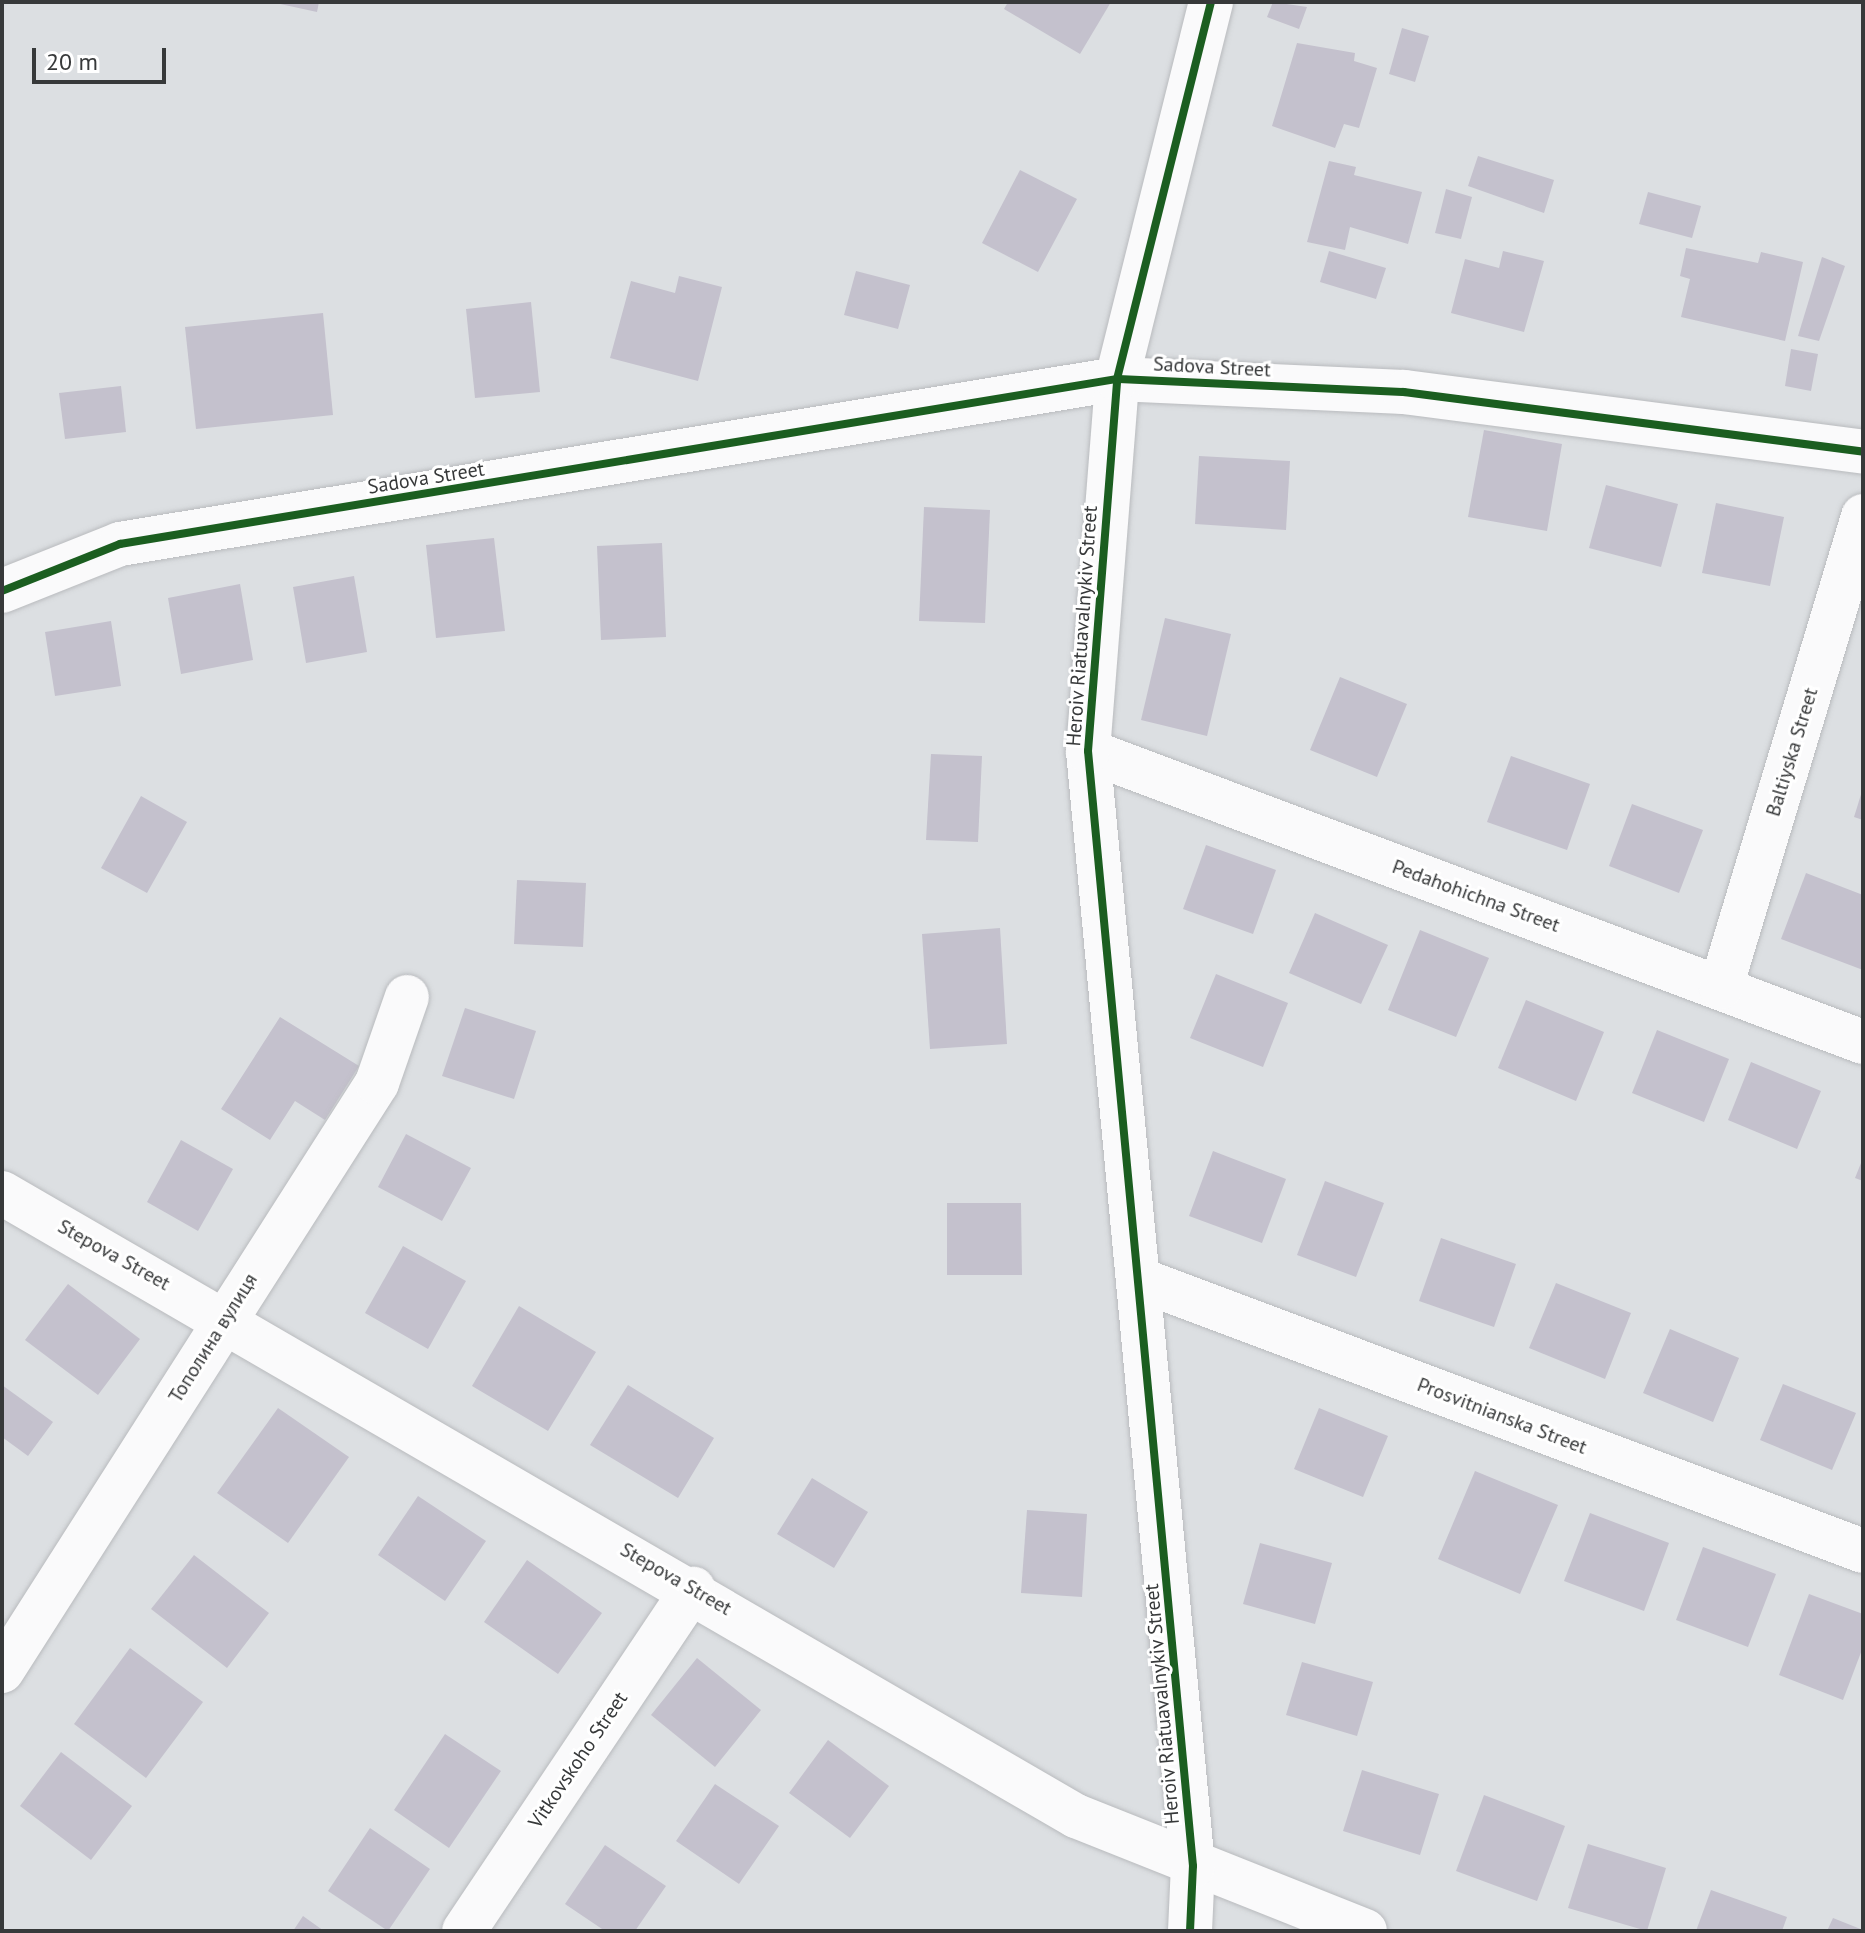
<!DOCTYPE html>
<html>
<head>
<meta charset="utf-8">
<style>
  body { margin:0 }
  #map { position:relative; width:1865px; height:1933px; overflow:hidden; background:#dcdfe2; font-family:"PT Sans",sans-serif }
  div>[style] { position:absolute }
  .building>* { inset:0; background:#c4c1cd }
  .roads { filter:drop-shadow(0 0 2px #b9bbbe) drop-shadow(0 0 2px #b9bbbe) }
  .minor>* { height:44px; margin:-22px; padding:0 22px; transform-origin:22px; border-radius:22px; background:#fafafb }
  .tertiary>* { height:44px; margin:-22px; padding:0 22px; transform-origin:22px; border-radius:22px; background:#fafafb }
  .cycleway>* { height:8px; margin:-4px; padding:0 4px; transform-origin:4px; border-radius:4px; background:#1b5e20 }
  span { translate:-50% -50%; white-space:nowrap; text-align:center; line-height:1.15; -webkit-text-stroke:6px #fff; paint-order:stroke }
  .street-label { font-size:20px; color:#37393a }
  .frame { position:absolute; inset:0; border:4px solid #37393a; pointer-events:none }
  .scale { position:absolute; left:32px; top:48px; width:134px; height:36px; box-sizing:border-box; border:4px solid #37393a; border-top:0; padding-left:10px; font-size:24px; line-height:28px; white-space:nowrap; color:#37393a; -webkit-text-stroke:6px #fff; paint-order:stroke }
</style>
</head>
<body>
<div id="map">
  <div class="building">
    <i style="clip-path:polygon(271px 2px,319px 2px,317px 12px)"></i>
    <i style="clip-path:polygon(1008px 2px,1111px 2px,1080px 54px,1004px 9px)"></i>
    <i style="clip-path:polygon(1273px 2px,1307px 7px,1299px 29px,1267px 17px)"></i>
    <i style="clip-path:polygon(1402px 28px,1429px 36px,1415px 82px,1389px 74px)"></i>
    <i style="clip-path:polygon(1297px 43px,1355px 53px,1354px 61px,1377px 68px,1359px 128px,1344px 124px,1335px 148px,1272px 126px)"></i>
    <i style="clip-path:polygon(1478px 156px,1554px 180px,1544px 213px,1468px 186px)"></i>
    <i style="clip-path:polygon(1329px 161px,1356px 167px,1354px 175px,1422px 192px,1408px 244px,1350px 227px,1345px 250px,1307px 242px)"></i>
    <i style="clip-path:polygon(1020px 170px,1077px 199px,1038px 272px,982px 243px)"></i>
    <i style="clip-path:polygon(1446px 189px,1472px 197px,1461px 239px,1435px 233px)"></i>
    <i style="clip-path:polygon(1648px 192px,1701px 206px,1692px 238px,1639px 224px)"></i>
    <i style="clip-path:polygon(1686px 248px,1758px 263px,1761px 252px,1803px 262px,1785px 341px,1681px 317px,1690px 279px,1680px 276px)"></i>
    <i style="clip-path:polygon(1329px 251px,1386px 268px,1376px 299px,1320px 282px)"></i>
    <i style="clip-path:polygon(1503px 251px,1544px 261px,1524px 332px,1451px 313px,1465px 259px,1499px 268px)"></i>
    <i style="clip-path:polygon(1822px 257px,1845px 266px,1819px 341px,1798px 336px)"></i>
    <i style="clip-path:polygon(856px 271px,910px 285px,898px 329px,844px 315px)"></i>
    <i style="clip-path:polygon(679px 276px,722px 287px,698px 381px,610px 358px,631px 281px,675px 293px)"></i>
    <i style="clip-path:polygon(531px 302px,540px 392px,475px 398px,466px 309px)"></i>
    <i style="clip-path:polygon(323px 313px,333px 415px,196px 429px,185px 327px)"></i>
    <i style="clip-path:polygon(1791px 349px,1818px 354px,1811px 391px,1785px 386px)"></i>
    <i style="clip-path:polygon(121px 386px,126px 432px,65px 439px,59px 393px)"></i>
    <i style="clip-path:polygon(1484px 430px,1562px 444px,1547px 531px,1468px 517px)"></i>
    <i style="clip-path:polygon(1199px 456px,1290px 461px,1286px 530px,1195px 524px)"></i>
    <i style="clip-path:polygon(1606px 485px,1678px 504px,1661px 567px,1589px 548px)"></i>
    <i style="clip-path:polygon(1716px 503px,1784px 517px,1770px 586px,1702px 573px)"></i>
    <i style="clip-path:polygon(924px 507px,990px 510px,985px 623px,919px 621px)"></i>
    <i style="clip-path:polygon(494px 538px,505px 631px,436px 638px,426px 545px)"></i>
    <i style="clip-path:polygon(662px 543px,666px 637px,601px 640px,597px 546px)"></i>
    <i style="clip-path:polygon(354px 576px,367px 652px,306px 663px,293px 587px)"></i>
    <i style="clip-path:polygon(240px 584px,253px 660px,181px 674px,168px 598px)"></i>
    <i style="clip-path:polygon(1165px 618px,1231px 634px,1207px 736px,1141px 720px)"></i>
    <i style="clip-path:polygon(111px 621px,121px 686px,55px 696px,45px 632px)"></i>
    <i style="clip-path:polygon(1340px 677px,1407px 704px,1377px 777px,1310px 750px)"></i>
    <i style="clip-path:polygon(931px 754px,982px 756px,978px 842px,926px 840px)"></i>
    <i style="clip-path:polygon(1511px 756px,1590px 784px,1567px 850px,1487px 822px)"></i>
    <i style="clip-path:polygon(1863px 788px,1863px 820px,1854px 817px)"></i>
    <i style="clip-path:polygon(141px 796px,187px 822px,147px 893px,101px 868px)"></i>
    <i style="clip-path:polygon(1632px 804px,1703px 830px,1679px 893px,1609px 866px)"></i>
    <i style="clip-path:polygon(1206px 845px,1276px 870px,1253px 934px,1183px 909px)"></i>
    <i style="clip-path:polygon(1806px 873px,1863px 895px,1863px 970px,1781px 939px)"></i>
    <i style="clip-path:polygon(517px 880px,586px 883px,583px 947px,514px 944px)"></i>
    <i style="clip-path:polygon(1315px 913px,1388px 945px,1361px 1004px,1289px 973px)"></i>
    <i style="clip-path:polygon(1000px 928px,1007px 1044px,930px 1049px,922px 934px)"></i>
    <i style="clip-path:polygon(1420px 930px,1489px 958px,1456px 1037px,1388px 1010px)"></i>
    <i style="clip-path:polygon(1216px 974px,1288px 1003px,1263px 1067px,1190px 1038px)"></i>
    <i style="clip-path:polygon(1526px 1000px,1604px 1032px,1576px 1101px,1498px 1068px)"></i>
    <i style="clip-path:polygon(465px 1008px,536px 1031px,514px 1099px,442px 1076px)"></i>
    <i style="clip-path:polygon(280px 1017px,359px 1066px,325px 1120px,295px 1101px,270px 1140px,221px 1109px)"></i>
    <i style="clip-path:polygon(1657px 1030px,1729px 1059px,1704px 1122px,1632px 1093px)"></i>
    <i style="clip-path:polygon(1751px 1062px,1821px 1091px,1797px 1149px,1728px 1120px)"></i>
    <i style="clip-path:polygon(406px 1134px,471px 1168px,442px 1221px,378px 1187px)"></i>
    <i style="clip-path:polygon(181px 1140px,233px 1169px,198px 1231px,147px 1202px)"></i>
    <i style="clip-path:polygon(1213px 1151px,1286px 1179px,1262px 1243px,1189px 1216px)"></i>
    <i style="clip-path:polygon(1863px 1158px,1863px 1181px,1855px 1178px)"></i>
    <i style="clip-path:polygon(1325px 1181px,1384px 1203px,1356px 1277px,1297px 1255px)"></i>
    <i style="clip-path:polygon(947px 1203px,1021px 1203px,1022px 1275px,947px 1275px)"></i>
    <i style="clip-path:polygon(1441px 1238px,1516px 1264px,1494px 1327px,1419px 1301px)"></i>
    <i style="clip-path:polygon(403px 1246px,466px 1281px,428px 1349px,365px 1313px)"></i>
    <i style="clip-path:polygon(1556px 1283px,1631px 1313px,1605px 1379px,1529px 1348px)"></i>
    <i style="clip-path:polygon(68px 1284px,140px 1339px,98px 1395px,25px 1340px)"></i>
    <i style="clip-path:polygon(519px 1306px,596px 1352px,548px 1431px,472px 1386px)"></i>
    <i style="clip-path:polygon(1670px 1329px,1739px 1358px,1713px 1422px,1643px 1393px)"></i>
    <i style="clip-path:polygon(1783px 1384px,1856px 1413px,1832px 1470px,1760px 1440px)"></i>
    <i style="clip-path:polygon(2px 1385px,53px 1422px,28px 1456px,2px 1437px)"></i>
    <i style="clip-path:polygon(628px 1385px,714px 1438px,678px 1498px,590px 1445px)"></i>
    <i style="clip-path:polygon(278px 1408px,349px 1457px,288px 1543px,217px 1493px)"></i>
    <i style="clip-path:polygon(1319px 1408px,1388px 1436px,1363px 1497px,1294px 1469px)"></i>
    <i style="clip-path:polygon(1475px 1471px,1558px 1505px,1520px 1594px,1438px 1559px)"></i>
    <i style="clip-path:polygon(812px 1478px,868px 1512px,834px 1568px,777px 1534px)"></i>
    <i style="clip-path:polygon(418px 1496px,486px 1541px,445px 1601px,378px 1555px)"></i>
    <i style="clip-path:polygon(1027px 1510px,1087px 1514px,1082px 1597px,1021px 1593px)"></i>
    <i style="clip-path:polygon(1590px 1513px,1669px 1543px,1644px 1611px,1564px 1581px)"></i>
    <i style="clip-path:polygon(1260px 1543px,1332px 1563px,1315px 1624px,1243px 1604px)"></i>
    <i style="clip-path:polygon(1703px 1547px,1776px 1574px,1748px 1647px,1676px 1620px)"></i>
    <i style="clip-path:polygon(194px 1555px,269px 1613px,227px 1668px,151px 1609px)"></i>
    <i style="clip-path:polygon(527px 1560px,602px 1613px,558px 1674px,484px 1622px)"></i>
    <i style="clip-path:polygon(1809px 1594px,1863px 1614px,1863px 1647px,1843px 1700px,1779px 1675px)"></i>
    <i style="clip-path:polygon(130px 1648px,203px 1702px,146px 1778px,74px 1724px)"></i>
    <i style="clip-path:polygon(697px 1658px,761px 1710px,715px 1767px,651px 1715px)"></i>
    <i style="clip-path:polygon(1302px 1662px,1373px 1682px,1357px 1736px,1286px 1715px)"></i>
    <i style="clip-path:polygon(445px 1734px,501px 1771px,449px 1848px,394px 1810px)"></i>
    <i style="clip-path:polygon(828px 1740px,889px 1786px,850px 1838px,789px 1793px)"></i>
    <i style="clip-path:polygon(61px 1752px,132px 1806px,91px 1860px,20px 1806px)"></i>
    <i style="clip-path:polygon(1362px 1770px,1439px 1794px,1420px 1855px,1343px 1831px)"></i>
    <i style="clip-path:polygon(715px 1784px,779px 1826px,739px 1884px,676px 1841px)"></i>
    <i style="clip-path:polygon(1484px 1795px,1565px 1826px,1537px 1901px,1456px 1871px)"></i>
    <i style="clip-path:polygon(370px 1828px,430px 1869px,388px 1931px,328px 1891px)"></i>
    <i style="clip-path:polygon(1588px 1844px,1666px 1868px,1647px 1931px,1568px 1908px)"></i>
    <i style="clip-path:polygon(605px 1845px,666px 1886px,635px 1931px,605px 1931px,565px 1904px)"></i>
    <i style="clip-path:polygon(1711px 1890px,1787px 1917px,1782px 1931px,1696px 1931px)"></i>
    <i style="clip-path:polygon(303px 1916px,324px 1931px,293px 1931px)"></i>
    <i style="clip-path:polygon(1833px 1918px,1863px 1930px,1863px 1931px,1827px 1931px)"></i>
  </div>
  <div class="roads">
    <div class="minor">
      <i style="left:2px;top:591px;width:127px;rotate:-21.7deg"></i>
      <i style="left:120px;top:544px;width:1011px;rotate:-9.4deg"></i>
      <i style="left:1117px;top:379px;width:287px;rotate:2.6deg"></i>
      <i style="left:1404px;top:392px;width:463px;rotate:7.4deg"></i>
      <i style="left:1088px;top:751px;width:828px;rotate:20.58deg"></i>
      <i style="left:1721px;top:987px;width:492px;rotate:-73.2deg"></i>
      <i style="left:2px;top:1193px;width:1242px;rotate:30.12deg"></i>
      <i style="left:1076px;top:1816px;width:311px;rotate:21.7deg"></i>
      <i style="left:1141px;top:1280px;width:771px;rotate:20.57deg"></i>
      <i style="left:2px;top:1671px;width:697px;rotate:-57.47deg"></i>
      <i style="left:377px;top:1083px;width:91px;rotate:-70.8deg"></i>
      <i style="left:464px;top:1931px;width:412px;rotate:-56.2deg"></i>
    </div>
    <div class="tertiary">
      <i style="left:1190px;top:1931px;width:65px;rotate:-87.4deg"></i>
      <i style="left:1193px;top:1866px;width:1120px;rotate:-95.38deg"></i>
      <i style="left:1088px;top:751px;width:373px;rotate:-85.5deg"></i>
      <i style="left:1117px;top:379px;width:389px;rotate:-76deg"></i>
    </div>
  </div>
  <div class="cycleway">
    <i style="left:2px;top:591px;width:127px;rotate:-21.7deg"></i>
    <i style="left:120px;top:544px;width:1011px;rotate:-9.4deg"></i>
    <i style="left:1117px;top:379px;width:287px;rotate:2.6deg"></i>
    <i style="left:1404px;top:392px;width:463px;rotate:7.4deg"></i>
    <i style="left:1190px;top:1931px;width:65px;rotate:-87.4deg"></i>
    <i style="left:1193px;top:1866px;width:1120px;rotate:-95.38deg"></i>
    <i style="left:1088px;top:751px;width:373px;rotate:-85.5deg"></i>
    <i style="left:1117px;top:379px;width:389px;rotate:-76deg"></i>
  </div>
  <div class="street-label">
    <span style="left:1212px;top:367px;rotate:3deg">Sadova Street</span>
    <span style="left:426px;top:478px;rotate:-9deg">Sadova Street</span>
    <span style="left:1082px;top:626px;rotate:-86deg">Heroiv Riatuavalnykiv Street</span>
    <span style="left:1792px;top:752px;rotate:-73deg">Baltiyska Street</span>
    <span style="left:1476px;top:896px;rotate:20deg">Pedahohichna Street</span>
    <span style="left:114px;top:1255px;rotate:29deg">Stepova Street</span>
    <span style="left:213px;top:1338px;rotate:-58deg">Тополина вулиця</span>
    <span style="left:1502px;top:1416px;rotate:21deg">Prosvitnianska Street</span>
    <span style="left:676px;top:1579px;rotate:30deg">Stepova Street</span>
    <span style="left:1162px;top:1704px;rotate:-95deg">Heroiv Riatuavalnykiv Street</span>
    <span style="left:578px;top:1760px;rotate:-56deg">Vitkovskoho Street</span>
  </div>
  <div class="frame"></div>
  <div class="scale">20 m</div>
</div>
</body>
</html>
